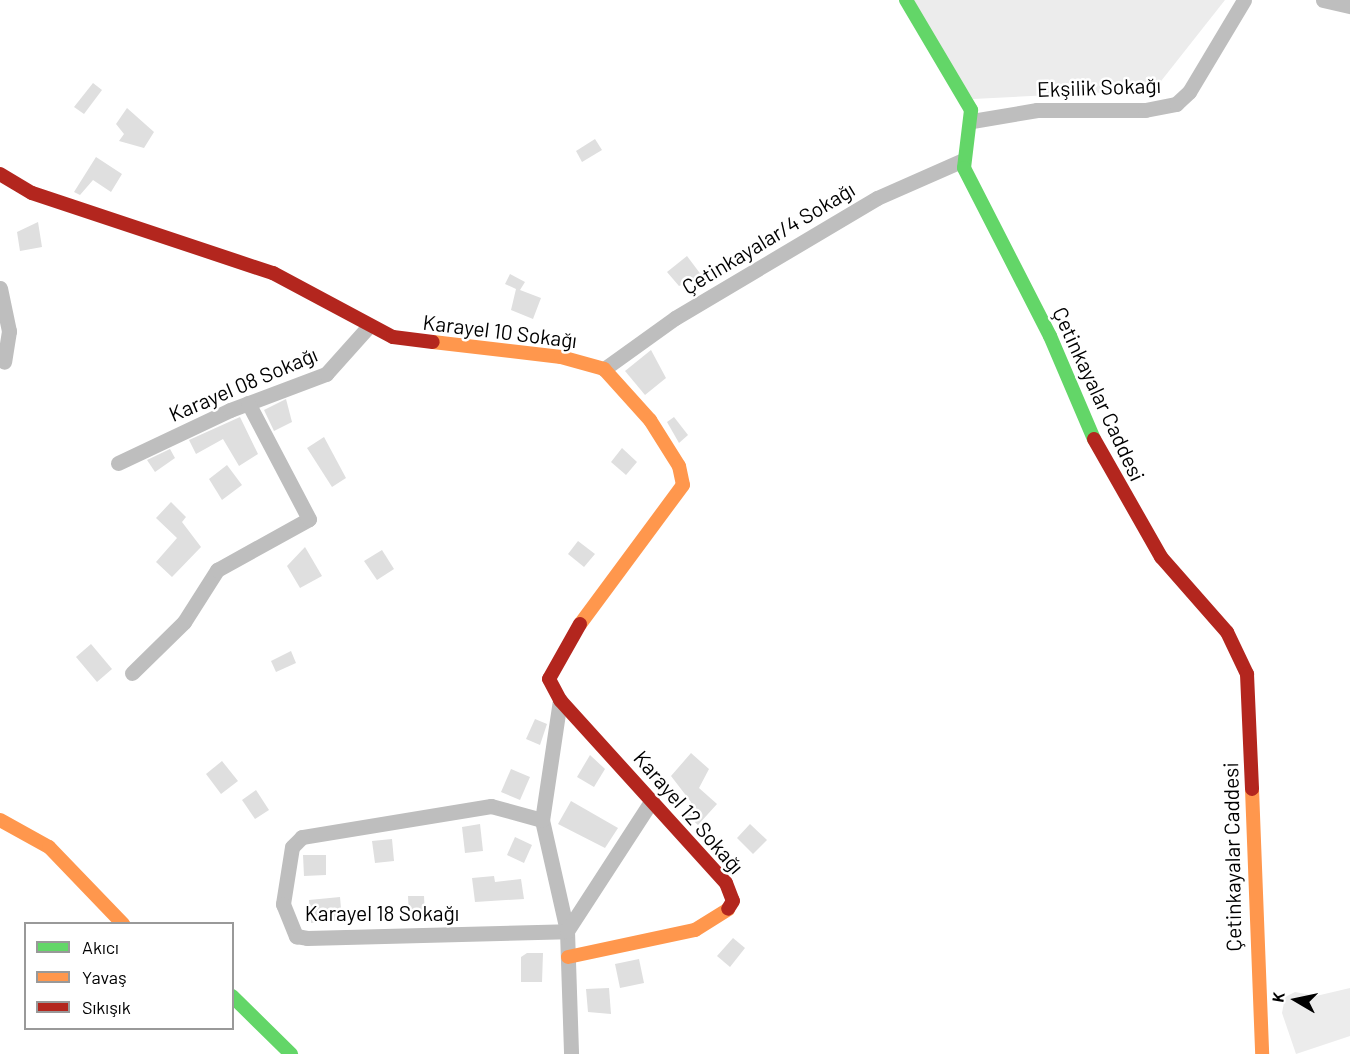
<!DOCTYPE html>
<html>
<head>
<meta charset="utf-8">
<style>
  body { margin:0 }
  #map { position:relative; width:1350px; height:1054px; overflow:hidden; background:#fff; font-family:Barlow,sans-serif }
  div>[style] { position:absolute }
  .green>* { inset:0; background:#ececec }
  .building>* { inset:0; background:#dfdfdf }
  .street>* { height:15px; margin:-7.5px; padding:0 7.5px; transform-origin:7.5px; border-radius:7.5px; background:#bebebe }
  .fast>* { height:14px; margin:-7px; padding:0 7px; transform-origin:7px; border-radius:7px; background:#63d668 }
  .slow>* { height:14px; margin:-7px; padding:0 7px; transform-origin:7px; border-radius:7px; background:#ff974d }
  .jam>* { height:14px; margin:-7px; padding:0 7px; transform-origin:7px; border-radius:7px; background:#b3261e }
  span { translate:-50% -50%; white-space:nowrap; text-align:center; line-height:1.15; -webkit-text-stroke:5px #fff; paint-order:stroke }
  .street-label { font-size:21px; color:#000 }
  .legend { position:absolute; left:24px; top:922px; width:210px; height:108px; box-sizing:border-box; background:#fff; border:2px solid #999; margin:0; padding:8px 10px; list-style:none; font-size:18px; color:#000 }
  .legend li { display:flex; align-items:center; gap:12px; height:30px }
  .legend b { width:30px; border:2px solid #999 }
  .north { position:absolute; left:1266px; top:970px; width:60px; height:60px; -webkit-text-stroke:4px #fff; paint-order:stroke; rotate:279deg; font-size:16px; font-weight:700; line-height:24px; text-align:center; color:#000 }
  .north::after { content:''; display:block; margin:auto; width:21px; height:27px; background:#000; clip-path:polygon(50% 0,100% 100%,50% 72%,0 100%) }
</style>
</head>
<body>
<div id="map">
  <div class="green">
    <i style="clip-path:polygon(904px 0,1225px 0,1154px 90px,973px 99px)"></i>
    <i style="clip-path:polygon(1350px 988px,1350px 1036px,1296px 1054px,1282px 1013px,1285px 997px,1295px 992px,1316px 996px)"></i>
  </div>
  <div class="building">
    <i style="clip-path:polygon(93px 83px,102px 90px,84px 114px,74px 107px)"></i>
    <i style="clip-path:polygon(127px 108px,154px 132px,144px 148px,119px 141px,124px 134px,116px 124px)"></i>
    <i style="clip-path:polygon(595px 139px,602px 150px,582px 162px,576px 151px)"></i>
    <i style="clip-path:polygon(96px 157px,122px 174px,111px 192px,93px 180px,80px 195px,74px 192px)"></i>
    <i style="clip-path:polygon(38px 222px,42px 247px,20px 251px,17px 232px)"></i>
    <i style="clip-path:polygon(687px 256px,702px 276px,679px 286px,667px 272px)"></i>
    <i style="clip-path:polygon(510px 274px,525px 282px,520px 290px,541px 298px,533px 319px,511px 310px,516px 289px,505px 284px)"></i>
    <i style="clip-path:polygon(651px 350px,666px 378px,645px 395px,625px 371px)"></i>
    <i style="clip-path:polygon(286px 399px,292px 422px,274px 431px,264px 410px)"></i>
    <i style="clip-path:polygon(240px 417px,258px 454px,239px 466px,223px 439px,196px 454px,189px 440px)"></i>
    <i style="clip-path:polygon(674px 417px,688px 435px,679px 443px,667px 422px)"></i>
    <i style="clip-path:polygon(324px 437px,346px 478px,332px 487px,307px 448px)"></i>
    <i style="clip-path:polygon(622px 448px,637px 462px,626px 475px,611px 462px)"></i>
    <i style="clip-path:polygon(170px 449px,175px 458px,155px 472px,147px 460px)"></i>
    <i style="clip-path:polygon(227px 465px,242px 485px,222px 500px,209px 479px)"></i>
    <i style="clip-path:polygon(171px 502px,186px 517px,182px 522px,201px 547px,172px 577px,156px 562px,177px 538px,156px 518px)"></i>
    <i style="clip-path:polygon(578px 541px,595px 554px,584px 567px,568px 554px)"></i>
    <i style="clip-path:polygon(305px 547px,322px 576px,300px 588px,287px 566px)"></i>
    <i style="clip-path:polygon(382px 550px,394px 569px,377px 580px,364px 561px)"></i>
    <i style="clip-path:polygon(91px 644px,112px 669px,97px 682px,76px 657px)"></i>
    <i style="clip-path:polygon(291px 651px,296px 663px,276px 672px,271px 661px)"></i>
    <i style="clip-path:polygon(535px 719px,547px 724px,540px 745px,526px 739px)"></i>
    <i style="clip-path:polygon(691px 753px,709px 769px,699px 788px,717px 804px,698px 825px,687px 815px,691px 802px,671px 776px)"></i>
    <i style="clip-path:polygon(590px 755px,605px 769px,594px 787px,577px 777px)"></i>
    <i style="clip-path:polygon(222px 761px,238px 781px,221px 794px,206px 774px)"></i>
    <i style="clip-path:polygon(511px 769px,530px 777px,520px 800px,501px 792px)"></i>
    <i style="clip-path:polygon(256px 790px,269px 810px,255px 819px,242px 800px)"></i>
    <i style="clip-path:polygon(571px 801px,618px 828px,605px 848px,558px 824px)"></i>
    <i style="clip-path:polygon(480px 824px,483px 851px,465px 853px,462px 827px)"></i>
    <i style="clip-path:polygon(750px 824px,767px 840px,753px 854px,737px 838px)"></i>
    <i style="clip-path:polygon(515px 837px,532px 845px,524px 863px,507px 855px)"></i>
    <i style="clip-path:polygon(392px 839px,394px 861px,375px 863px,372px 841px)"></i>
    <i style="clip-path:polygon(303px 855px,326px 855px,326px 875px,304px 876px)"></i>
    <i style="clip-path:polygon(494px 876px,495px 882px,521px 879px,524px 899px,475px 902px,472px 878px)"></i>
    <i style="clip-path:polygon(408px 896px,424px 896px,425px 916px,409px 916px)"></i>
    <i style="clip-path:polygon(340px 897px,342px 920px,311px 923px,309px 900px)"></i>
    <i style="clip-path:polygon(733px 938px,745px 948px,730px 967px,717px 956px)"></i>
    <i style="clip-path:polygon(527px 953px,543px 953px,542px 982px,521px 982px,521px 957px)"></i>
    <i style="clip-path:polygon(639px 959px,644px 983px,620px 988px,615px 964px)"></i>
    <i style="clip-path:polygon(609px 988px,611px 1014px,588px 1012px,586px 989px)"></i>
  </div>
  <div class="street">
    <i style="left:1323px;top:0;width:28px;rotate:13deg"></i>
    <i style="left:972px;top:121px;width:66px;rotate:-9.6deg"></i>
    <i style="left:1037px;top:110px;width:108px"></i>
    <i style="left:1145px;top:110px;width:32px;rotate:-11deg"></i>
    <i style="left:1176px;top:104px;width:18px;rotate:-43deg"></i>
    <i style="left:1189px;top:92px;width:107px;rotate:-59.1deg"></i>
    <i style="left:0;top:288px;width:44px;rotate:78.2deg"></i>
    <i style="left:9px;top:331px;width:31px;rotate:99deg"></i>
    <i style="left:604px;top:369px;width:87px;rotate:-35.7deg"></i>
    <i style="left:675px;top:318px;width:235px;rotate:-30.7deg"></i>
    <i style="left:877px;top:198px;width:94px;rotate:-23.8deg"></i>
    <i style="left:118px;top:463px;width:124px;rotate:-25.3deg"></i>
    <i style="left:230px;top:410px;width:103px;rotate:-20.6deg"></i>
    <i style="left:326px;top:374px;width:64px;rotate:-48.1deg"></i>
    <i style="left:132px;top:673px;width:73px;rotate:-44.4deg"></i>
    <i style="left:184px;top:622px;width:62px;rotate:-57.6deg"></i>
    <i style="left:217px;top:570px;width:105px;rotate:-29deg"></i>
    <i style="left:309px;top:519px;width:131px;rotate:-117.7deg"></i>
    <i style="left:560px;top:700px;width:121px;rotate:98.5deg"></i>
    <i style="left:542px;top:820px;width:114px;rotate:77.3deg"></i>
    <i style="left:567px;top:931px;width:123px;rotate:88.1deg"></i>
    <i style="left:542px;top:820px;width:53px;rotate:-164.6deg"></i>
    <i style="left:491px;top:806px;width:192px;rotate:170.7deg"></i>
    <i style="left:302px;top:837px;width:14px;rotate:135deg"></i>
    <i style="left:292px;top:847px;width:58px;rotate:99deg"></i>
    <i style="left:283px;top:904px;width:35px;rotate:68deg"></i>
    <i style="left:296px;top:936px;width:11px;rotate:10deg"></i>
    <i style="left:307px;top:938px;width:260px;rotate:-1.5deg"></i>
    <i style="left:567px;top:931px;width:156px;rotate:-57deg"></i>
  </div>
  <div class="fast">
    <i style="left:906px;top:0;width:128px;rotate:59.4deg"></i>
    <i style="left:971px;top:110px;width:58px;rotate:96.9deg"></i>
    <i style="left:964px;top:168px;width:189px;rotate:62.9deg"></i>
    <i style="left:1050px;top:336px;width:112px;rotate:66.9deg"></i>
    <i style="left:232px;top:996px;width:83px;rotate:44.5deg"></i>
  </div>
  <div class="slow">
    <i style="left:433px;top:342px;width:129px;rotate:6.7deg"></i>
    <i style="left:561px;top:357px;width:45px;rotate:15.6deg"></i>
    <i style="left:604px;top:369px;width:69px;rotate:48deg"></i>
    <i style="left:650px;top:420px;width:54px;rotate:57.8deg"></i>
    <i style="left:679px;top:466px;width:19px;rotate:78deg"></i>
    <i style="left:683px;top:485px;width:173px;rotate:126.5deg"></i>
    <i style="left:1252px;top:789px;width:265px;rotate:87.8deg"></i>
    <i style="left:0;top:820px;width:56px;rotate:28.9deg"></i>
    <i style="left:49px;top:847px;width:107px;rotate:46.1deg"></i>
    <i style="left:568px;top:957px;width:130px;rotate:-12deg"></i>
    <i style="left:695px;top:930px;width:39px;rotate:-32deg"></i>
  </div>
  <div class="jam">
    <i style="left:0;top:174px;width:37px;rotate:31deg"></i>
    <i style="left:32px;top:193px;width:254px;rotate:18.4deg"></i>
    <i style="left:273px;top:273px;width:136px;rotate:28.1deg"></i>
    <i style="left:393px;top:337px;width:40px;rotate:7.1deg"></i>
    <i style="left:1094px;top:439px;width:136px;rotate:60.4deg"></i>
    <i style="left:1161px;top:557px;width:100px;rotate:48.7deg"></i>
    <i style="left:1227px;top:632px;width:47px;rotate:64.5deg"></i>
    <i style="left:1247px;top:674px;width:115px;rotate:87.5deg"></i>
    <i style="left:580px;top:624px;width:63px;rotate:119.4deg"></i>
    <i style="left:549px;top:679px;width:24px;rotate:62deg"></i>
    <i style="left:560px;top:700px;width:247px;rotate:47.8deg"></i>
    <i style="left:726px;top:883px;width:19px;rotate:69deg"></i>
    <i style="left:733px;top:901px;width:9px;rotate:122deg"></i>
  </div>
  <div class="street-label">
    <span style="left:1099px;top:87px;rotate:-2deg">Ekşilik Sokağı</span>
    <span style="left:768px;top:238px;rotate:-31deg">Çetinkayalar/4 Sokağı</span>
    <span style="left:500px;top:331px;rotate:7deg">Karayel 10 Sokağı</span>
    <span style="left:243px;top:384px;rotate:-23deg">Karayel 08 Sokağı</span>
    <span style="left:1099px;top:394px;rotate:65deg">Çetinkayalar Caddesi</span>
    <span style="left:689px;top:812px;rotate:49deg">Karayel 12 Sokağı</span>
    <span style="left:1232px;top:857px;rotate:-91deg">Çetinkayalar Caddesi</span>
    <span style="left:382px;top:913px">Karayel 18 Sokağı</span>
  </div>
  <ul class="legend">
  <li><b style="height:8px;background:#63d668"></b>Akıcı</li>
  <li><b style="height:8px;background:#ff974d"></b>Yavaş</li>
  <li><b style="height:8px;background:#b3261e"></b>Sıkışık</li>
  </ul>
  <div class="north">K</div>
</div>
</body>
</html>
